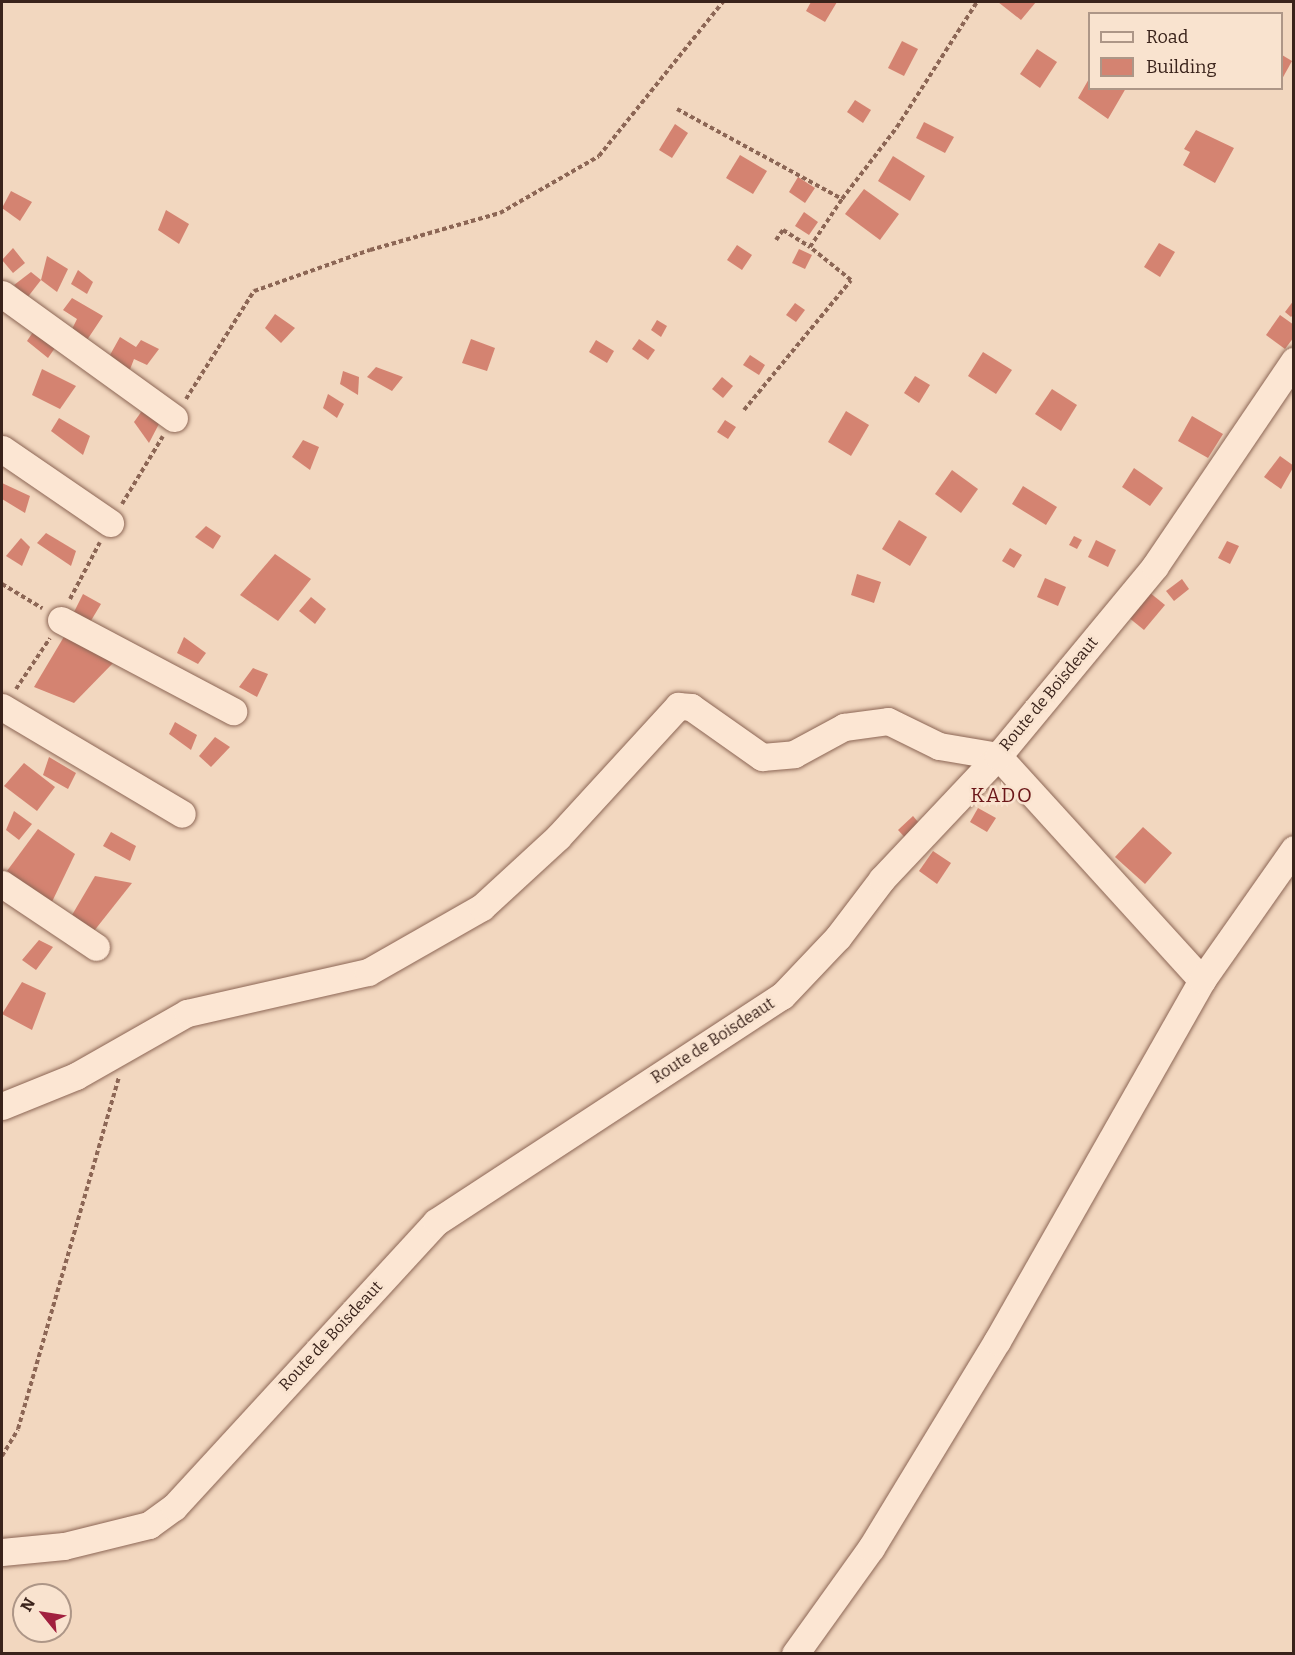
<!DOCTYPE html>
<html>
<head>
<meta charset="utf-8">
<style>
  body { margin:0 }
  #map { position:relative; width:1295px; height:1655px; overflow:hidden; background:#f2d7bf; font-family:Bitter,serif }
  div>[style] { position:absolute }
  .building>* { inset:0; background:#d48371 }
  .path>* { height:4px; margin-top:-2px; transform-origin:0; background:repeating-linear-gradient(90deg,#8c6655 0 4.5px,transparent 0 7.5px) }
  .roads { filter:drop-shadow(0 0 2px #8c6655) drop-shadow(0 0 2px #8c6655) }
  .minor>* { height:27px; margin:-13.5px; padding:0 13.5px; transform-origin:13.5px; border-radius:13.5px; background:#fce6d3 }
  span { translate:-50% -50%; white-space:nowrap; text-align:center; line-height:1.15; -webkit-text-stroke:5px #f9e3cf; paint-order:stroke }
  .street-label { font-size:16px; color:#3a231b }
  .quarter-label { font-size:20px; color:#6b1719; letter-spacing:1.5px }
  .frame { position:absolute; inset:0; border:3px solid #3a231b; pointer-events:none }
  .legend { position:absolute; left:1088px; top:12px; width:195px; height:78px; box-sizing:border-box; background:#f9e3cf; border:2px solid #ad9687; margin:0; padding:8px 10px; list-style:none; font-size:18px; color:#3a231b }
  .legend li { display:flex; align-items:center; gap:12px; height:30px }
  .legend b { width:30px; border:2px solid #ad9687 }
  .north { position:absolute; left:12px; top:1583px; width:60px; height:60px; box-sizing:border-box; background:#f9e3cf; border:2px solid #ad9687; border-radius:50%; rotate:300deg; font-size:16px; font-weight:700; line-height:24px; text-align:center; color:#3a231b }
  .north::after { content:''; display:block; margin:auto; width:21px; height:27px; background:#a1203f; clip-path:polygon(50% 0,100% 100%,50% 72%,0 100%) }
</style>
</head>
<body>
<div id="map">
  <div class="building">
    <i style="clip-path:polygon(811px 2px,837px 2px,825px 22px,806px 11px)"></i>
    <i style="clip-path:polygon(998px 2px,1036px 2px,1021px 20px)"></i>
    <i style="clip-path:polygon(902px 41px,918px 49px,904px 76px,888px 68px)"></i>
    <i style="clip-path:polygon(1037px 49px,1057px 62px,1040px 88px,1020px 74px)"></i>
    <i style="clip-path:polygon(1282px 55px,1292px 61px,1282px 79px)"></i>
    <i style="clip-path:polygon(1090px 77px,1090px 88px,1126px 88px,1108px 119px,1078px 98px)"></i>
    <i style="clip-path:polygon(855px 100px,871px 110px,863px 123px,847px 112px)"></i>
    <i style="clip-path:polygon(924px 122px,954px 137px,945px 153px,916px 138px)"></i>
    <i style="clip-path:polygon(675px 124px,688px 133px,672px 158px,659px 150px)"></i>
    <i style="clip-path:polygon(1196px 130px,1234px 148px,1215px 183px,1183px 165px,1190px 152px,1184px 149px)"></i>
    <i style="clip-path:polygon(740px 155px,767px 171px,753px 194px,726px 178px)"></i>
    <i style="clip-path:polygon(893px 156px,925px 176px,910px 201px,878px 181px)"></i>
    <i style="clip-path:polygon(798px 177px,815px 188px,805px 203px,789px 192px)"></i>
    <i style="clip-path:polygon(864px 189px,899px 214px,880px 240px,845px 214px)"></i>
    <i style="clip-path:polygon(11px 191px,32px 202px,20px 221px,2px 208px)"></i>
    <i style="clip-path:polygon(166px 210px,189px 224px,179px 244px,158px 230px)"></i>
    <i style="clip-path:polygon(804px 212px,818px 222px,809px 235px,795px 226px)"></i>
    <i style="clip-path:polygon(1159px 243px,1175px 252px,1160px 277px,1144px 267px)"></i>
    <i style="clip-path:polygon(737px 245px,752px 255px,742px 270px,727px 260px)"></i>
    <i style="clip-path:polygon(13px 248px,25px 263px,13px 273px,2px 260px)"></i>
    <i style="clip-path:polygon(799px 249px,812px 255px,805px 269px,792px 263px)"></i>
    <i style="clip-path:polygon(47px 256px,68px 269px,57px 292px,41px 280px)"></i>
    <i style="clip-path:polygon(78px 270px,93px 282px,87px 294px,71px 284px)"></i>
    <i style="clip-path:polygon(31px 272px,41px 280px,27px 298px,14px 285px)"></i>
    <i style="clip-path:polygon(72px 298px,103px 316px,87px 340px,71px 331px,77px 319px,63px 310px)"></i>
    <i style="clip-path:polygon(1294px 300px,1294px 314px,1291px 317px,1285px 312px)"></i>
    <i style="clip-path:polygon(795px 303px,805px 310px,796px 322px,786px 315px)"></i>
    <i style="clip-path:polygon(275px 314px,295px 328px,281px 343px,265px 328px)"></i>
    <i style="clip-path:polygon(1280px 315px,1294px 325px,1294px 337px,1285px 349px,1266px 335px)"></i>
    <i style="clip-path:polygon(657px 320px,667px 326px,661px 337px,651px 330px)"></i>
    <i style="clip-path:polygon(35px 329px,57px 345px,48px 358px,27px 341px)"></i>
    <i style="clip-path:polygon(120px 337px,136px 347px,141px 340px,159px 349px,147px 365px,134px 359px,129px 372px,110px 355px)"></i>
    <i style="clip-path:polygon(471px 339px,495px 348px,487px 371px,462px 363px)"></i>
    <i style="clip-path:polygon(639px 339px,655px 350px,648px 360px,632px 349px)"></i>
    <i style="clip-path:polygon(596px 340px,614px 351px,607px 363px,589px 352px)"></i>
    <i style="clip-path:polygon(983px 352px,1012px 370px,996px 394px,968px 376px)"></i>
    <i style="clip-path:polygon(750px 355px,765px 365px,759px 375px,743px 365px)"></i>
    <i style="clip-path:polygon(376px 367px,403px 377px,392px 391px,367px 377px)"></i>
    <i style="clip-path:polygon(42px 369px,76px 386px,60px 409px,32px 395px)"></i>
    <i style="clip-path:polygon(343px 371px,359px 377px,358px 395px,340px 384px)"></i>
    <i style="clip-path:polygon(915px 376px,930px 385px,919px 403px,904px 393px)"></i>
    <i style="clip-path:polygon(722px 377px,733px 386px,723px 398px,712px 389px)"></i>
    <i style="clip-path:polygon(1052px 389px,1077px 405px,1061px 431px,1035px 414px)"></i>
    <i style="clip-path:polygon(328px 394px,344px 404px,337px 418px,323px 408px)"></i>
    <i style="clip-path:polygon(144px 408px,161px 420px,149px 443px,134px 422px)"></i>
    <i style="clip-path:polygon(846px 411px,869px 425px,851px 456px,828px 442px)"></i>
    <i style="clip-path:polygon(1192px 416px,1223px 434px,1208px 458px,1178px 441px)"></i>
    <i style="clip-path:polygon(59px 418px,90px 436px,83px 455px,51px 431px)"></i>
    <i style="clip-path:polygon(725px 420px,736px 427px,728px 439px,717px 432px)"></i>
    <i style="clip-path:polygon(303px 440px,319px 447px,310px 470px,292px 457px)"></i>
    <i style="clip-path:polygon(1280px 456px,1294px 466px,1281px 489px,1264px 477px)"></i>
    <i style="clip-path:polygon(1134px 468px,1163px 488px,1150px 506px,1122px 487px)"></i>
    <i style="clip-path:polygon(952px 470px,978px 489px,961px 513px,935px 494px)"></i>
    <i style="clip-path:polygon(2px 483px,30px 496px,25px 513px,2px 499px)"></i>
    <i style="clip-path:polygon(1023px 486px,1057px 507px,1046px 525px,1012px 504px)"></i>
    <i style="clip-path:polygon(899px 520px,927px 537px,910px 566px,882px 549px)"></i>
    <i style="clip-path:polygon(206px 526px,221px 536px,213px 549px,195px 537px)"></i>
    <i style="clip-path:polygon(46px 533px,76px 551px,71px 566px,37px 543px)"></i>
    <i style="clip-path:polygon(1074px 536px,1082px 540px,1077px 549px,1069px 545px)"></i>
    <i style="clip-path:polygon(21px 538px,30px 547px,22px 566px,6px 556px)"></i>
    <i style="clip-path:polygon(1096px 540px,1116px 550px,1108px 567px,1088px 557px)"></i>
    <i style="clip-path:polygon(1227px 541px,1239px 546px,1230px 564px,1218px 558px)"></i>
    <i style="clip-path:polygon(1010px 548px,1022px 555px,1014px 568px,1002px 561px)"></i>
    <i style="clip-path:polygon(275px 554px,311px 579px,278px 621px,240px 595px)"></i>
    <i style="clip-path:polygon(857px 574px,881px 582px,874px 603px,851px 595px)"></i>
    <i style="clip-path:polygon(1045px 578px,1066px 587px,1058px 606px,1037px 597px)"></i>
    <i style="clip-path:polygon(1182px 579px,1189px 589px,1174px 601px,1166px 591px)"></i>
    <i style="clip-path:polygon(1149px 592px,1165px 605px,1144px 630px,1128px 617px)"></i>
    <i style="clip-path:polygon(83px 594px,101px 604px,86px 629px,71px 618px)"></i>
    <i style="clip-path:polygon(311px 597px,326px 609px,315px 624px,299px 611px)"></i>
    <i style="clip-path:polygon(65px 635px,115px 661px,74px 703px,34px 687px)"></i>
    <i style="clip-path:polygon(184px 637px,206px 653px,198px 664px,177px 653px)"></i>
    <i style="clip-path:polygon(253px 668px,268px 674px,257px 697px,239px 687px)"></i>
    <i style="clip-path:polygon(175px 722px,197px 735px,191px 750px,169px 734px)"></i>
    <i style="clip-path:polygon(215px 737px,230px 747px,211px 767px,199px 756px)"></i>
    <i style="clip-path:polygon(49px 757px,76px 773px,68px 789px,43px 775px)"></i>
    <i style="clip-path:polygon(24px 763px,55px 787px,37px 811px,4px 786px)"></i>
    <i style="clip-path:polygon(978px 808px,996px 818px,987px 832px,970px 822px)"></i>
    <i style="clip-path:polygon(14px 811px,32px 824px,19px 840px,6px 830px)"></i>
    <i style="clip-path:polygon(913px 816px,924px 829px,910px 843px,898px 830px)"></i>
    <i style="clip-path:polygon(1143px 827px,1172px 853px,1145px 884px,1115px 857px)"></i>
    <i style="clip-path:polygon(38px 829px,75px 854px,49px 908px,4px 875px)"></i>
    <i style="clip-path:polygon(111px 832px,136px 846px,130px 861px,103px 846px)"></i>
    <i style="clip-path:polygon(933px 851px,951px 863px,937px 884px,919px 871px)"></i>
    <i style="clip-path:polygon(95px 876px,132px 883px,94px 931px,72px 915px)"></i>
    <i style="clip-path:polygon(39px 940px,53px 947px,36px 970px,22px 960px)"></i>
    <i style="clip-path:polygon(22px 982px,46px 993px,32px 1030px,2px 1014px)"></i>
  </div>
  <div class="path">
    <i style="left:677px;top:109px;width:188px;rotate:28.6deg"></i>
    <i style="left:842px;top:199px;width:91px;rotate:-52.6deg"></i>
    <i style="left:897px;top:127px;width:148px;rotate:-57.4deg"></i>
    <i style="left:776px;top:240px;width:12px;rotate:-55deg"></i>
    <i style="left:783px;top:230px;width:32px;rotate:32deg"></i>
    <i style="left:810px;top:247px;width:58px;rotate:-56.3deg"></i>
    <i style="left:186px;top:399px;width:128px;rotate:-57.8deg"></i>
    <i style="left:254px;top:291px;width:123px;rotate:-19.5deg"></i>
    <i style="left:370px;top:250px;width:135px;rotate:-15.9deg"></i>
    <i style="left:500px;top:213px;width:114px;rotate:-29.9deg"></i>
    <i style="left:599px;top:156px;width:198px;rotate:-51.2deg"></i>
    <i style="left:744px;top:410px;width:168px;rotate:-50.5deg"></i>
    <i style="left:851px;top:280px;width:53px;rotate:-141.2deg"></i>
    <i style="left:122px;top:504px;width:79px;rotate:-58.9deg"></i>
    <i style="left:2px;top:584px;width:47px;rotate:31deg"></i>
    <i style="left:70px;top:599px;width:64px;rotate:-62.2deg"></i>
    <i style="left:16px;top:689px;width:61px;rotate:-56.3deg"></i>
    <i style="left:2px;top:1456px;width:31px;rotate:-59deg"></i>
    <i style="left:18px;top:1429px;width:366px;rotate:-74deg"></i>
  </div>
  <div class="roads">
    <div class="minor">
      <i style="left:2px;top:294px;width:212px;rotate:35.8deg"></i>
      <i style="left:2px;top:449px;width:131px;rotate:34.4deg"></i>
      <i style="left:61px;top:620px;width:195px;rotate:27.9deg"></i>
      <i style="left:2px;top:707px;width:209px;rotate:30.7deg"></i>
      <i style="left:2px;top:884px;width:113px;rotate:33.8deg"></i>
      <i style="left:2px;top:1106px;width:80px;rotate:-22.1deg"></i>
      <i style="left:76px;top:1076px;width:128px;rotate:-29.6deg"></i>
      <i style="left:187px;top:1013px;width:186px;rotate:-12.8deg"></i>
      <i style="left:368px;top:972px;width:131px;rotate:-29.7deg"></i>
      <i style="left:482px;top:907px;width:103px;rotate:-42.6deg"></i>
      <i style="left:558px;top:837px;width:178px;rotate:-47.5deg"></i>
      <i style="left:678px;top:706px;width:13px;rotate:4deg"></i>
      <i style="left:691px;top:707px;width:87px;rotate:35.2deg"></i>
      <i style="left:762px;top:757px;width:32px;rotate:-5deg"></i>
      <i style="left:794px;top:754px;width:57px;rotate:-28.4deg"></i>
      <i style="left:844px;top:727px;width:44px;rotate:-7.8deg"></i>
      <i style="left:888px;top:721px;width:57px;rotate:26.1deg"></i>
      <i style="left:939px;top:746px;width:60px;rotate:9.6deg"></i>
      <i style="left:998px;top:756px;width:303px;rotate:47.7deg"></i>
      <i style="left:2px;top:1552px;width:62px;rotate:-5.5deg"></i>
      <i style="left:64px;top:1546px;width:88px;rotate:-13.9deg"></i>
      <i style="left:149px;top:1525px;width:31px;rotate:-36deg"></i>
      <i style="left:174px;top:1507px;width:387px;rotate:-47.4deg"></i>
      <i style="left:436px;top:1222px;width:413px;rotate:-33.2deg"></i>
      <i style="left:782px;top:996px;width:81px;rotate:-46.5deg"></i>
      <i style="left:838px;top:937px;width:73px;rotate:-52.8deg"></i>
      <i style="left:882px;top:879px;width:169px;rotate:-46.7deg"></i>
      <i style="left:998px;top:756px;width:246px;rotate:-50.4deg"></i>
      <i style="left:1155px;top:566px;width:248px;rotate:-55.9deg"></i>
      <i style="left:795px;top:1654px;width:130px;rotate:-54.4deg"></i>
      <i style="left:871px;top:1548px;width:242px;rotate:-58.7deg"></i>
      <i style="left:997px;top:1341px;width:415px;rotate:-60.4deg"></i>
      <i style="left:1202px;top:980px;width:160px;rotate:-54.9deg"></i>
    </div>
  </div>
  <div class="street-label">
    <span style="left:1049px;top:694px;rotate:-50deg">Route de Boisdeaut</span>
    <span style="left:713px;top:1041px;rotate:-33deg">Route de Boisdeaut</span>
    <span style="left:331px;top:1336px;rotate:-47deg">Route de Boisdeaut</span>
  </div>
  <div class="quarter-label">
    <span style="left:1002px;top:795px">KADO</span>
  </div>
  <div class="frame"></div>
  <ul class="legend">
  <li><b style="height:8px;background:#fce6d3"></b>Road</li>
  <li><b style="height:16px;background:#d48371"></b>Building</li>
  </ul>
  <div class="north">N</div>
</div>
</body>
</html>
